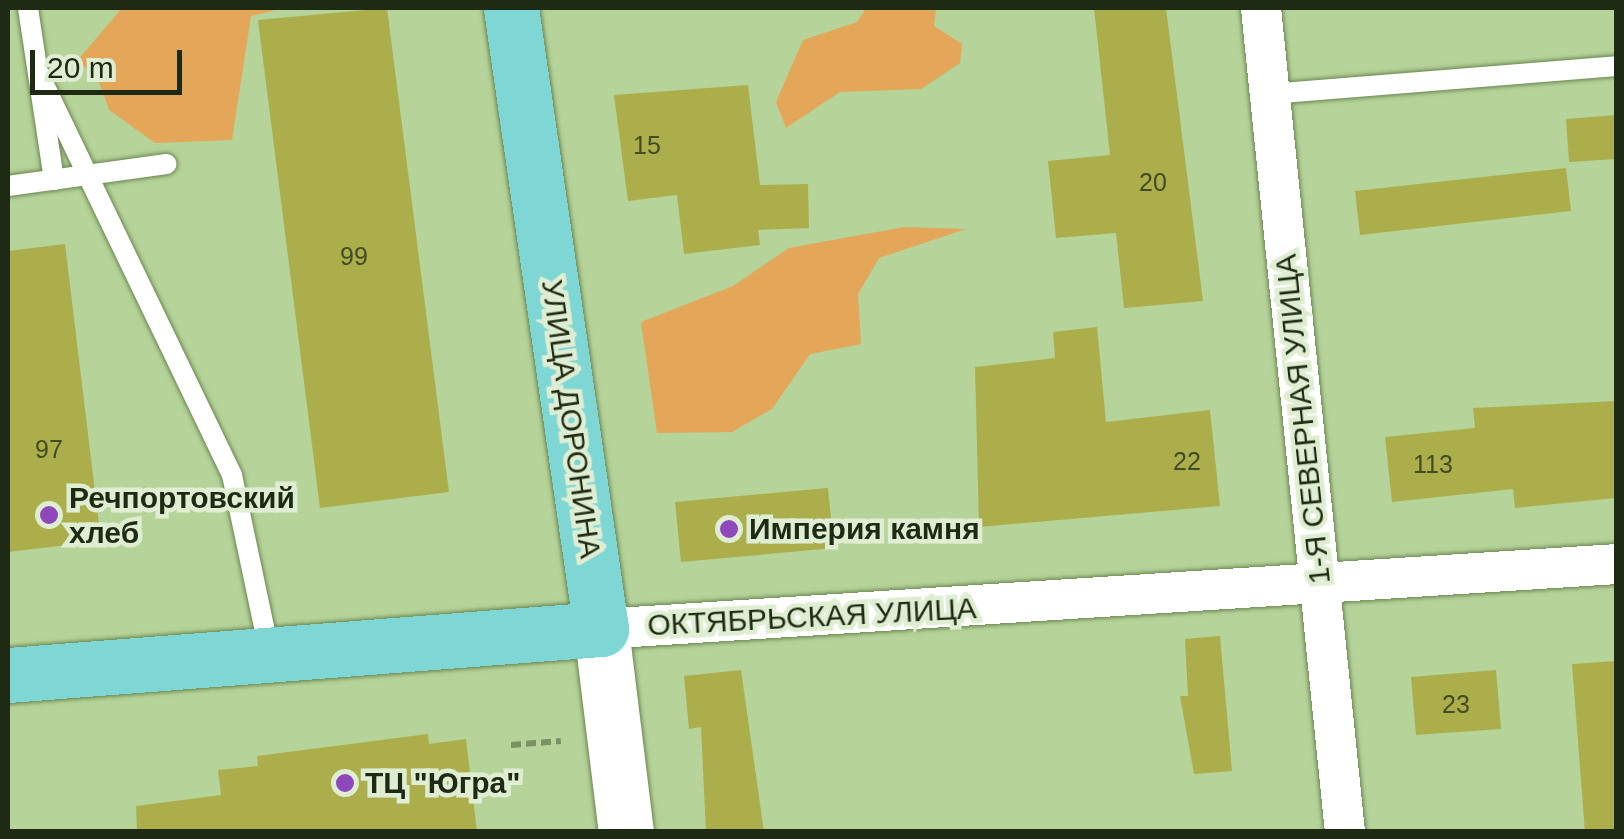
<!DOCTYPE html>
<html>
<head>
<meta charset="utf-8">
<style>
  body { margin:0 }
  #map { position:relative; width:1624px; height:839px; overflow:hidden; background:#b6d39a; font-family:Helvetica,sans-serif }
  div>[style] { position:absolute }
  .green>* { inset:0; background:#e4a659 }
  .building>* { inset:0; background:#acae4c }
  .path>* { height:6px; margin-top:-3px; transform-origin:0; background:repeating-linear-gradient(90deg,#7a9065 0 10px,transparent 0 15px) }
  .roads { filter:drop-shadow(0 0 2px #6b8651) drop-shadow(0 0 2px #6b8651) }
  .lane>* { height:20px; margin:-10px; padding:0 10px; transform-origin:10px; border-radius:10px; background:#fff }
  .street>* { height:40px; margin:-20px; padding:0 20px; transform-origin:20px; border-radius:20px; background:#fff }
  .secondary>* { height:55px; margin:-27.5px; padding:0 27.5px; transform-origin:27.5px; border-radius:27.5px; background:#fff }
  .primary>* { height:55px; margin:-27.5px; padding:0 27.5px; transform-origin:27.5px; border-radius:27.5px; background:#7ed7d4 }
  .dots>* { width:28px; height:28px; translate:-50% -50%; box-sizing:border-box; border:5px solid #dfeed2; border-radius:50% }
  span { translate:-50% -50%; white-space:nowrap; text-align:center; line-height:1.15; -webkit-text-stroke:9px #dfeed2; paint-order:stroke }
  .number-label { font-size:25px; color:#424b22 }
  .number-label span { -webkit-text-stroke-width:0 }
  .street-label { font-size:30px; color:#1f2a14 }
  .poi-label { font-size:30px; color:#1f2a14; font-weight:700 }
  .left { translate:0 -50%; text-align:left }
  .frame { position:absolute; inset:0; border:10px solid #1f2a14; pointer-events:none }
  .scale { position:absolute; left:30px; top:50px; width:152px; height:45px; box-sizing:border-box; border:5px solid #1f2a14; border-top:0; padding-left:12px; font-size:30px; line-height:35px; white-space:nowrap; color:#1f2a14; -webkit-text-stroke:8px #dfeed2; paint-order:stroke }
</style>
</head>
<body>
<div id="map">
  <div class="green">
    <i style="clip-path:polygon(122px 8px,284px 8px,251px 16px,232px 140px,155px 143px,109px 110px,97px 76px,77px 61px)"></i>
    <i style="clip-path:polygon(866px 8px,936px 8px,934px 26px,962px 44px,960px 63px,921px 89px,840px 92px,786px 128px,776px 102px,803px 40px,857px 22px)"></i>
    <i style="clip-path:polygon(904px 227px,966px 229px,879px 258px,858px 294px,861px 344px,810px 354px,772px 409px,732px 432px,657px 433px,641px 322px,733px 286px,789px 248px)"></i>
  </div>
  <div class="building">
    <i style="clip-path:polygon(387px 8px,449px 492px,320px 508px,258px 20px)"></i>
    <i style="clip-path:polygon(1094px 8px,1166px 8px,1203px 301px,1124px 308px,1116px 233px,1056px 238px,1048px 161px,1110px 155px)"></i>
    <i style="clip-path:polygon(748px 85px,760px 185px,808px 184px,809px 228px,758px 230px,760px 245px,684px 254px,677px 195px,628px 201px,614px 95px)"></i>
    <i style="clip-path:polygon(1616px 115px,1616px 159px,1569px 162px,1566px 119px)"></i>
    <i style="clip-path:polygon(1566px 168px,1571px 211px,1360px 235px,1355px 191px)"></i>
    <i style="clip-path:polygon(65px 244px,101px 541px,8px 552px,8px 251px)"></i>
    <i style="clip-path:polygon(1097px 327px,1106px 422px,1210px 410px,1220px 506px,979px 527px,975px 367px,1055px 358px,1053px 332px)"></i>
    <i style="clip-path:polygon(1616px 401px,1616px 498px,1515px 508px,1513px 489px,1392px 502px,1385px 437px,1475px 428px,1473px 408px)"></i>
    <i style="clip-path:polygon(828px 488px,834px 548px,681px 562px,675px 502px)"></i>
    <i style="clip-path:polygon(1220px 636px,1232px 771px,1194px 774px,1180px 696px,1188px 696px,1185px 639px)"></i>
    <i style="clip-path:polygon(1616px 661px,1616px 832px,1585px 832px,1572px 664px)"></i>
    <i style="clip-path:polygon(741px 670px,764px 832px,706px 832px,701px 727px,689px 729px,684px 676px)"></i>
    <i style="clip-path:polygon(1496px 670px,1501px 729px,1416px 735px,1411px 677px)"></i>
    <i style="clip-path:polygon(428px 734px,429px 744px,466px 739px,477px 832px,137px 832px,136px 806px,221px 795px,218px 770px,258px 766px,257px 756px)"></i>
  </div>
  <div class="path">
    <i style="left:511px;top:745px;width:50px;rotate:-4.6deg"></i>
  </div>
  <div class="roads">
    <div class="lane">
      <i style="left:28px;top:8px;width:174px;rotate:81.4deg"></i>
      <i style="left:38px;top:72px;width:447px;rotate:64.3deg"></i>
      <i style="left:232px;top:475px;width:180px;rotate:78.1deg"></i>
      <i style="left:1270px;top:94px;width:347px;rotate:-4.6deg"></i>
      <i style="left:8px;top:186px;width:160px;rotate:-7.9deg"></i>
    </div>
    <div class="street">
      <i style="left:1261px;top:8px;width:828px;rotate:84.18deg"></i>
      <i style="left:601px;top:629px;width:1017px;rotate:-3.66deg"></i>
    </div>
    <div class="secondary">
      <i style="left:601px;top:629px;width:205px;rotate:83deg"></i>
    </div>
    <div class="primary">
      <i style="left:8px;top:675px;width:595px;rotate:-4.44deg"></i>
      <i style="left:601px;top:629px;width:627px;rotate:-98.25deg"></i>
    </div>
  </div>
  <div class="dots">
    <i style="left:49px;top:515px;background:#8f48bb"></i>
    <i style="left:729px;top:529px;background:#8f48bb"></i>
    <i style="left:345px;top:783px;background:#8f48bb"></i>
  </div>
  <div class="number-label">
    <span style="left:647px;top:145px">15</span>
    <span style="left:1153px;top:182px">20</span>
    <span style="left:354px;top:256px">99</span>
    <span style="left:49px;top:449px">97</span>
    <span style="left:1187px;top:461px">22</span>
    <span style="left:1433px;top:464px">113</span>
    <span style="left:1456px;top:704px">23</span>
  </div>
  <div class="street-label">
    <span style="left:571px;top:419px;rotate:82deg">УЛИЦА ДОРОНИНА</span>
    <span style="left:1303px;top:419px;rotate:-96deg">1-Я СЕВЕРНАЯ УЛИЦА</span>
    <span style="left:812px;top:617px;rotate:-3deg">ОКТЯБРЬСКАЯ УЛИЦА</span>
  </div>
  <div class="poi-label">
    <span class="left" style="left:69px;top:515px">Речпортовский<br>хлеб</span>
    <span class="left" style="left:749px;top:529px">Империя камня</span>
    <span class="left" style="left:365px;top:783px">ТЦ "Югра"</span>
  </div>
  <div class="frame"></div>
  <div class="scale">20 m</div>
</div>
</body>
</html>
